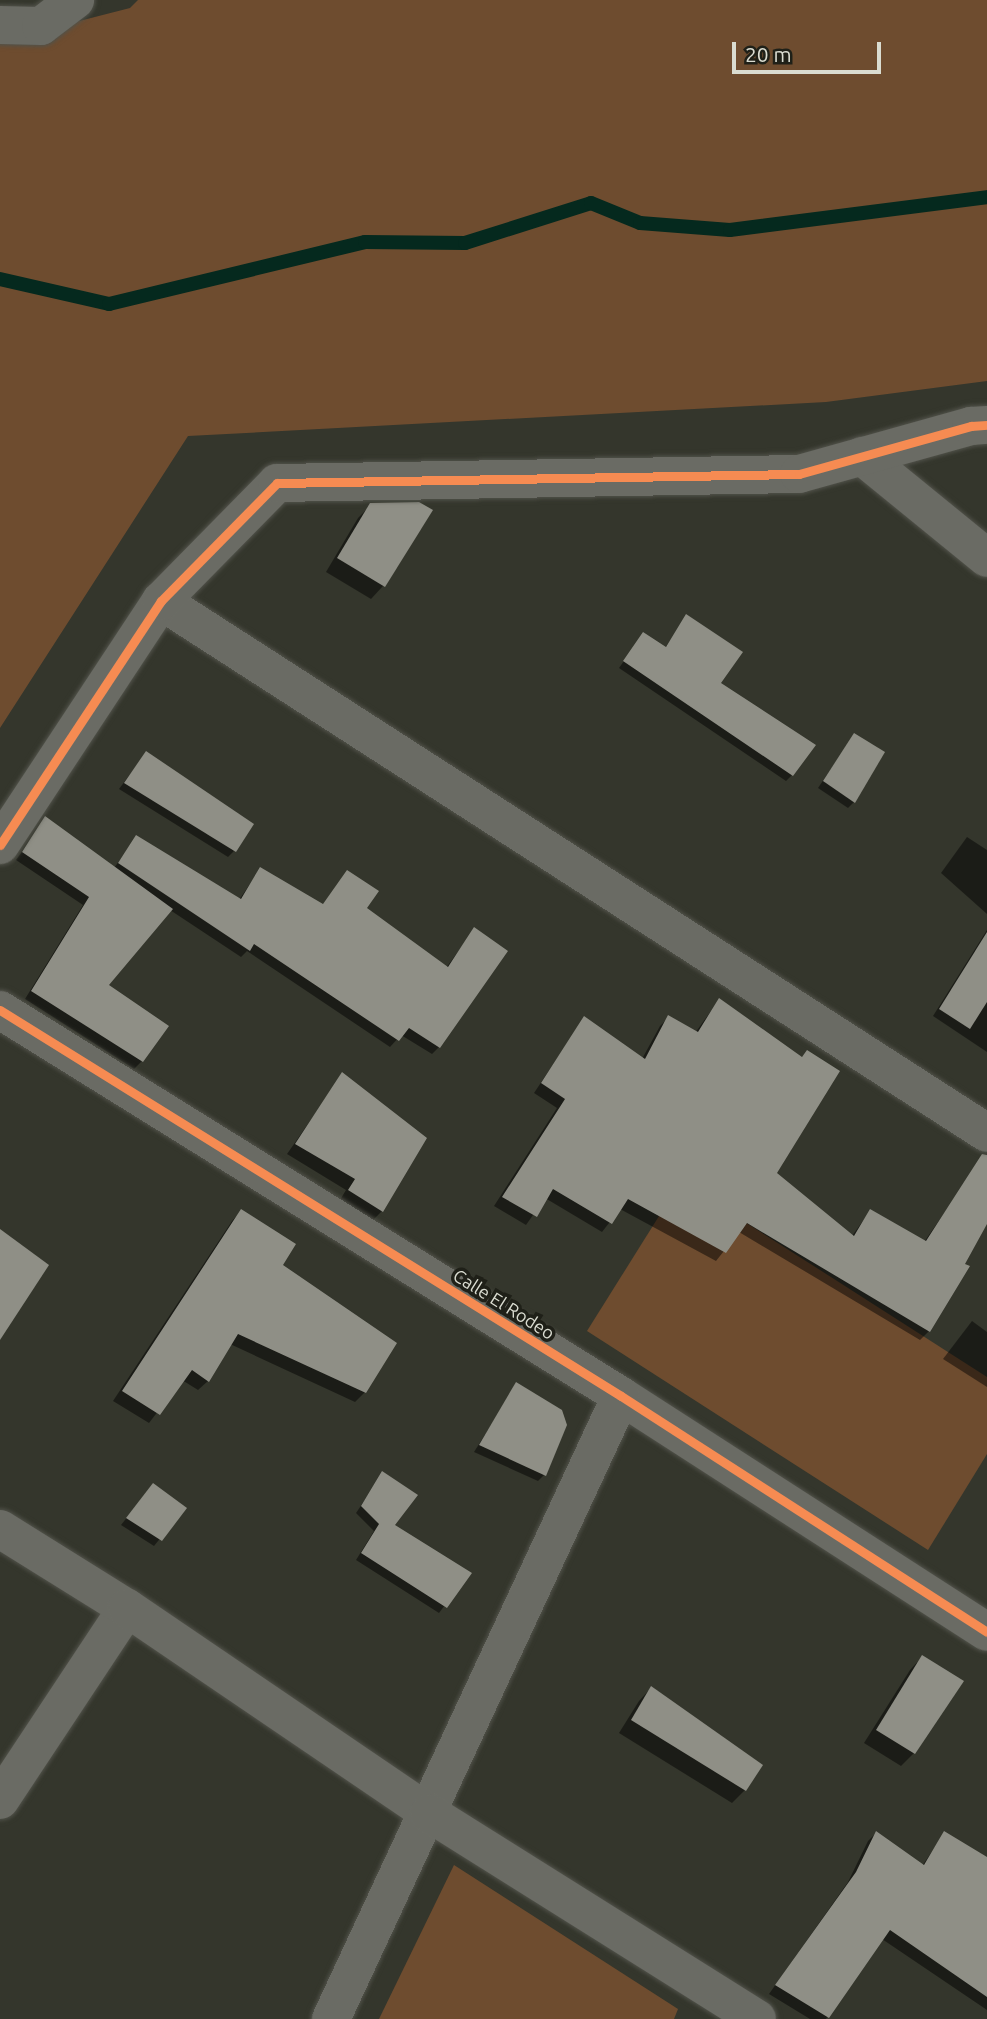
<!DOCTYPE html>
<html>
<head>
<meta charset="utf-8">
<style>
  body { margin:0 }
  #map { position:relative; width:987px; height:2019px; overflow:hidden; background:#34362c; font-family:Ubuntu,sans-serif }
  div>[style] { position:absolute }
  .green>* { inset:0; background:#6e4c2f }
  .shadow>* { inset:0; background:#0007 }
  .stream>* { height:14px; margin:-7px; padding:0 7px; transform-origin:7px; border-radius:7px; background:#05291e }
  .building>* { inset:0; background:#8f8f86 }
  .roads { filter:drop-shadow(0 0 2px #51524a) drop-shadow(0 0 2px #51524a) }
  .minor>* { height:38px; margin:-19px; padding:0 19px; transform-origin:19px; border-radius:19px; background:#6a6b64 }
  .tertiary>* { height:38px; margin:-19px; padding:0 19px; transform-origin:19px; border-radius:19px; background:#6a6b64 }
  .cycleway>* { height:9px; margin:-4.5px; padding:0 4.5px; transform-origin:4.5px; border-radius:4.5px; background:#f68b52 }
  span { translate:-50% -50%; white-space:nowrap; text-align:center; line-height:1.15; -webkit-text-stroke:7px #1f2018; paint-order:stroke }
  .street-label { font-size:18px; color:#dadcd1 }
  .scale { position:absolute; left:732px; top:42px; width:149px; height:32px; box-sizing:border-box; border:4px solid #dadcd1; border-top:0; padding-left:9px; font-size:21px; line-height:24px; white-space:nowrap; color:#dadcd1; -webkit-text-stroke:5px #1f2018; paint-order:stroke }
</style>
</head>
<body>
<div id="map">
  <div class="green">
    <i style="clip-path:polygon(138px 0,987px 0,987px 381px,826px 402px,188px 436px,0 728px,0 30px,48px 29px,130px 8px)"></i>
    <i style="clip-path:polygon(681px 1181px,987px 1377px,987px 1454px,928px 1550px,587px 1331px)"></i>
    <i style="clip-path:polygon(454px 1865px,678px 2009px,674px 2019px,379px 2019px)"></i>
  </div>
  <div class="shadow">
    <i style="clip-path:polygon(371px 505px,431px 511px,383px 586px,371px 599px,326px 572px,358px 518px)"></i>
    <i style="clip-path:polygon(687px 617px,719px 683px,792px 775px,786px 781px,619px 668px,643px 634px,665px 648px)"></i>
    <i style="clip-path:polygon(854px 735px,854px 802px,848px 808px,818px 788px)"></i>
    <i style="clip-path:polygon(146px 753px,234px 851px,228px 857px,119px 789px)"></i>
    <i style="clip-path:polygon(46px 818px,114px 868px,137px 837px,239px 900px,260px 869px,322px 906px,347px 872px,364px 908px,446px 968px,474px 930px,439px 1047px,432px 1054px,401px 1035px,390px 1047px,247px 951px,241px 957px,170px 910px,106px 986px,142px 1061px,134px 1069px,25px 999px,83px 905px,16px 860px)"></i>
    <i style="clip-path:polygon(967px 837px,987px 850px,987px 914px,941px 873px)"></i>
    <i style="clip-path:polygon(987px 930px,987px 1052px,933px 1016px)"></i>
    <i style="clip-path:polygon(719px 1000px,801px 1058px,807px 1052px,775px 1174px,852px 1236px,870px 1211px,924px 1242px,973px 1172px,987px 1180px,987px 1220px,929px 1331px,920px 1340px,739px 1232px,716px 1261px,620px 1209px,602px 1232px,545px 1198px,526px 1225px,494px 1206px,557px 1108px,534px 1093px,584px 1018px,642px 1059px,660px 1026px,669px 1017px,695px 1033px)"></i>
    <i style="clip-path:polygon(342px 1075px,382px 1211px,372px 1221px,340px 1200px,346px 1190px,287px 1154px)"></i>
    <i style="clip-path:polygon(241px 1211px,365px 1392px,355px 1402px,230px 1344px,208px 1381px,198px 1390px,182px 1380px,149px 1423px,113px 1401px,232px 1221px)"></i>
    <i style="clip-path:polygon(972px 1321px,987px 1332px,987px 1387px,943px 1359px)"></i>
    <i style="clip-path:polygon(517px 1384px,565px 1425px,544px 1475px,538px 1481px,474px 1452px)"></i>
    <i style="clip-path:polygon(383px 1473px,392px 1525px,469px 1573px,439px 1613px,356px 1560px,374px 1531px,356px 1513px)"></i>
    <i style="clip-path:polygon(147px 1492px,185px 1508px,154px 1546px,121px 1525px)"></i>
    <i style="clip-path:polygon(922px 1657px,962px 1681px,914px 1753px,901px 1766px,864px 1743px,910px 1670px)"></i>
    <i style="clip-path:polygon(651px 1688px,745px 1790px,732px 1803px,619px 1733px,639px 1701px)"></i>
    <i style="clip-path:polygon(876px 1833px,922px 1866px,944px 1834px,987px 1859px,987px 2010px,882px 1939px,826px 2019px,810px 2019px,769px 1994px,848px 1882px,868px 1841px)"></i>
  </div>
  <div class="stream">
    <i style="left:0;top:279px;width:112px;rotate:12.9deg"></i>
    <i style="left:109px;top:304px;width:263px;rotate:-13.6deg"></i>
    <i style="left:365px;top:242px;width:100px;rotate:0.6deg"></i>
    <i style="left:465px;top:243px;width:132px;rotate:-17.6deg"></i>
    <i style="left:591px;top:203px;width:53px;rotate:22.2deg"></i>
    <i style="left:640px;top:223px;width:90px;rotate:4.4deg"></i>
    <i style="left:730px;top:230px;width:259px;rotate:-7.3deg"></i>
  </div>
  <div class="building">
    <i style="clip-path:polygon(419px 502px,433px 510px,385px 587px,337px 558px,370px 503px)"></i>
    <i style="clip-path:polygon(686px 614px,743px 652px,721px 683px,816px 745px,793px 776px,623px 661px,643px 632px,666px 647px)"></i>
    <i style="clip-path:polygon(854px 733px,885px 752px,855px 803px,823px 781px)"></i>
    <i style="clip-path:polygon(146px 751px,254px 824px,236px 852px,124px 783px)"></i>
    <i style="clip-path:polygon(45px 816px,173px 909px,109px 985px,169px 1026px,143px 1062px,31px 991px,89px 897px,22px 852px)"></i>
    <i style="clip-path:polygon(136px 835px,241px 899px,260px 867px,323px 904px,347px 870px,379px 891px,367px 908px,448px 967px,474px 927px,508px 951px,440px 1048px,409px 1028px,399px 1041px,254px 944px,250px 951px,118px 863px)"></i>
    <i style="clip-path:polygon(987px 932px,987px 1002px,970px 1029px,939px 1009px)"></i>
    <i style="clip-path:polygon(719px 998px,802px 1057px,807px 1050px,840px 1071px,777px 1173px,854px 1236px,870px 1209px,926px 1241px,982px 1154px,987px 1155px,987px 1224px,965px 1264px,970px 1266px,930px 1332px,747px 1223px,726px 1253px,628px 1199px,612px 1224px,553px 1189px,537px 1217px,502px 1197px,565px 1099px,541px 1083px,584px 1016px,645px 1059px,668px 1015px,698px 1032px)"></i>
    <i style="clip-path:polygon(342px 1072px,427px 1138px,383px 1212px,348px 1190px,355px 1179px,295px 1144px)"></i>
    <i style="clip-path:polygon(241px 1209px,296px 1244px,283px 1265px,397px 1343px,366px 1393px,238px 1334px,209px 1382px,192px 1370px,160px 1415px,122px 1391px)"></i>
    <i style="clip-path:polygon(0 1229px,49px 1265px,0 1340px)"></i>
    <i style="clip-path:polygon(516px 1382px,562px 1410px,567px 1425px,546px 1476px,479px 1445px)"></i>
    <i style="clip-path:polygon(382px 1471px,418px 1495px,395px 1525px,472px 1573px,447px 1608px,361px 1553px,379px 1524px,361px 1506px)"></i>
    <i style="clip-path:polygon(153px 1483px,187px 1508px,162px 1541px,126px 1518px)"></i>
    <i style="clip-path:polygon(922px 1655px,964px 1681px,915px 1754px,876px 1730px)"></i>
    <i style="clip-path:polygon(651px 1686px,763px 1765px,746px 1791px,631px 1720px)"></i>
    <i style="clip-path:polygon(876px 1831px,924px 1865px,944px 1831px,987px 1857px,987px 1997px,890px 1930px,829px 2018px,775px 1985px,856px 1872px)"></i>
  </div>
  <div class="roads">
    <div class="minor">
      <i style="left:0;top:25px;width:41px;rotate:1.4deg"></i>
      <i style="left:41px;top:26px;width:43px;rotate:-37.4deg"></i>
      <i style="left:862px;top:456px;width:161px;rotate:39.2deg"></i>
      <i style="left:161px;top:601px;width:982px;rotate:32.78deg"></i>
      <i style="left:0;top:845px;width:292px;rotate:-56.6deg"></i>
      <i style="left:161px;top:601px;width:165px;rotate:-45.5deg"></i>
      <i style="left:277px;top:483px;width:522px;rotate:-0.99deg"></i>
      <i style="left:799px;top:474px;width:179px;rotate:-15.6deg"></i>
      <i style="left:971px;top:426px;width:16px;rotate:-4deg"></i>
      <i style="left:0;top:1010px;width:731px;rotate:31.86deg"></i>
      <i style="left:621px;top:1396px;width:435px;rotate:32.8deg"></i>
      <i style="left:0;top:1800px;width:230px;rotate:-56.5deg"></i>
      <i style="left:331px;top:2019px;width:687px;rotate:-65.04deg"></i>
    </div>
    <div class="tertiary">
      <i style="left:0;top:1529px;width:150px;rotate:31.9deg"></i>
      <i style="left:127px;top:1608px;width:365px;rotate:34.2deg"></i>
      <i style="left:429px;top:1813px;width:387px;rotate:32.1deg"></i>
    </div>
  </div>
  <div class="cycleway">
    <i style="left:0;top:845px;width:292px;rotate:-56.6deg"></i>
    <i style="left:161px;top:601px;width:165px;rotate:-45.5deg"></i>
    <i style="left:277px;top:483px;width:522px;rotate:-0.99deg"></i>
    <i style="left:799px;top:474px;width:179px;rotate:-15.6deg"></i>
    <i style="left:971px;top:426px;width:16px;rotate:-4deg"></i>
    <i style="left:0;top:1010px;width:731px;rotate:31.86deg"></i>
    <i style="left:621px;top:1396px;width:435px;rotate:32.8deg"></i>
  </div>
  <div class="street-label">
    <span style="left:504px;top:1304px;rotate:32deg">Calle El Rodeo</span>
  </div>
  <div class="scale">20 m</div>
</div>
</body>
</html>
